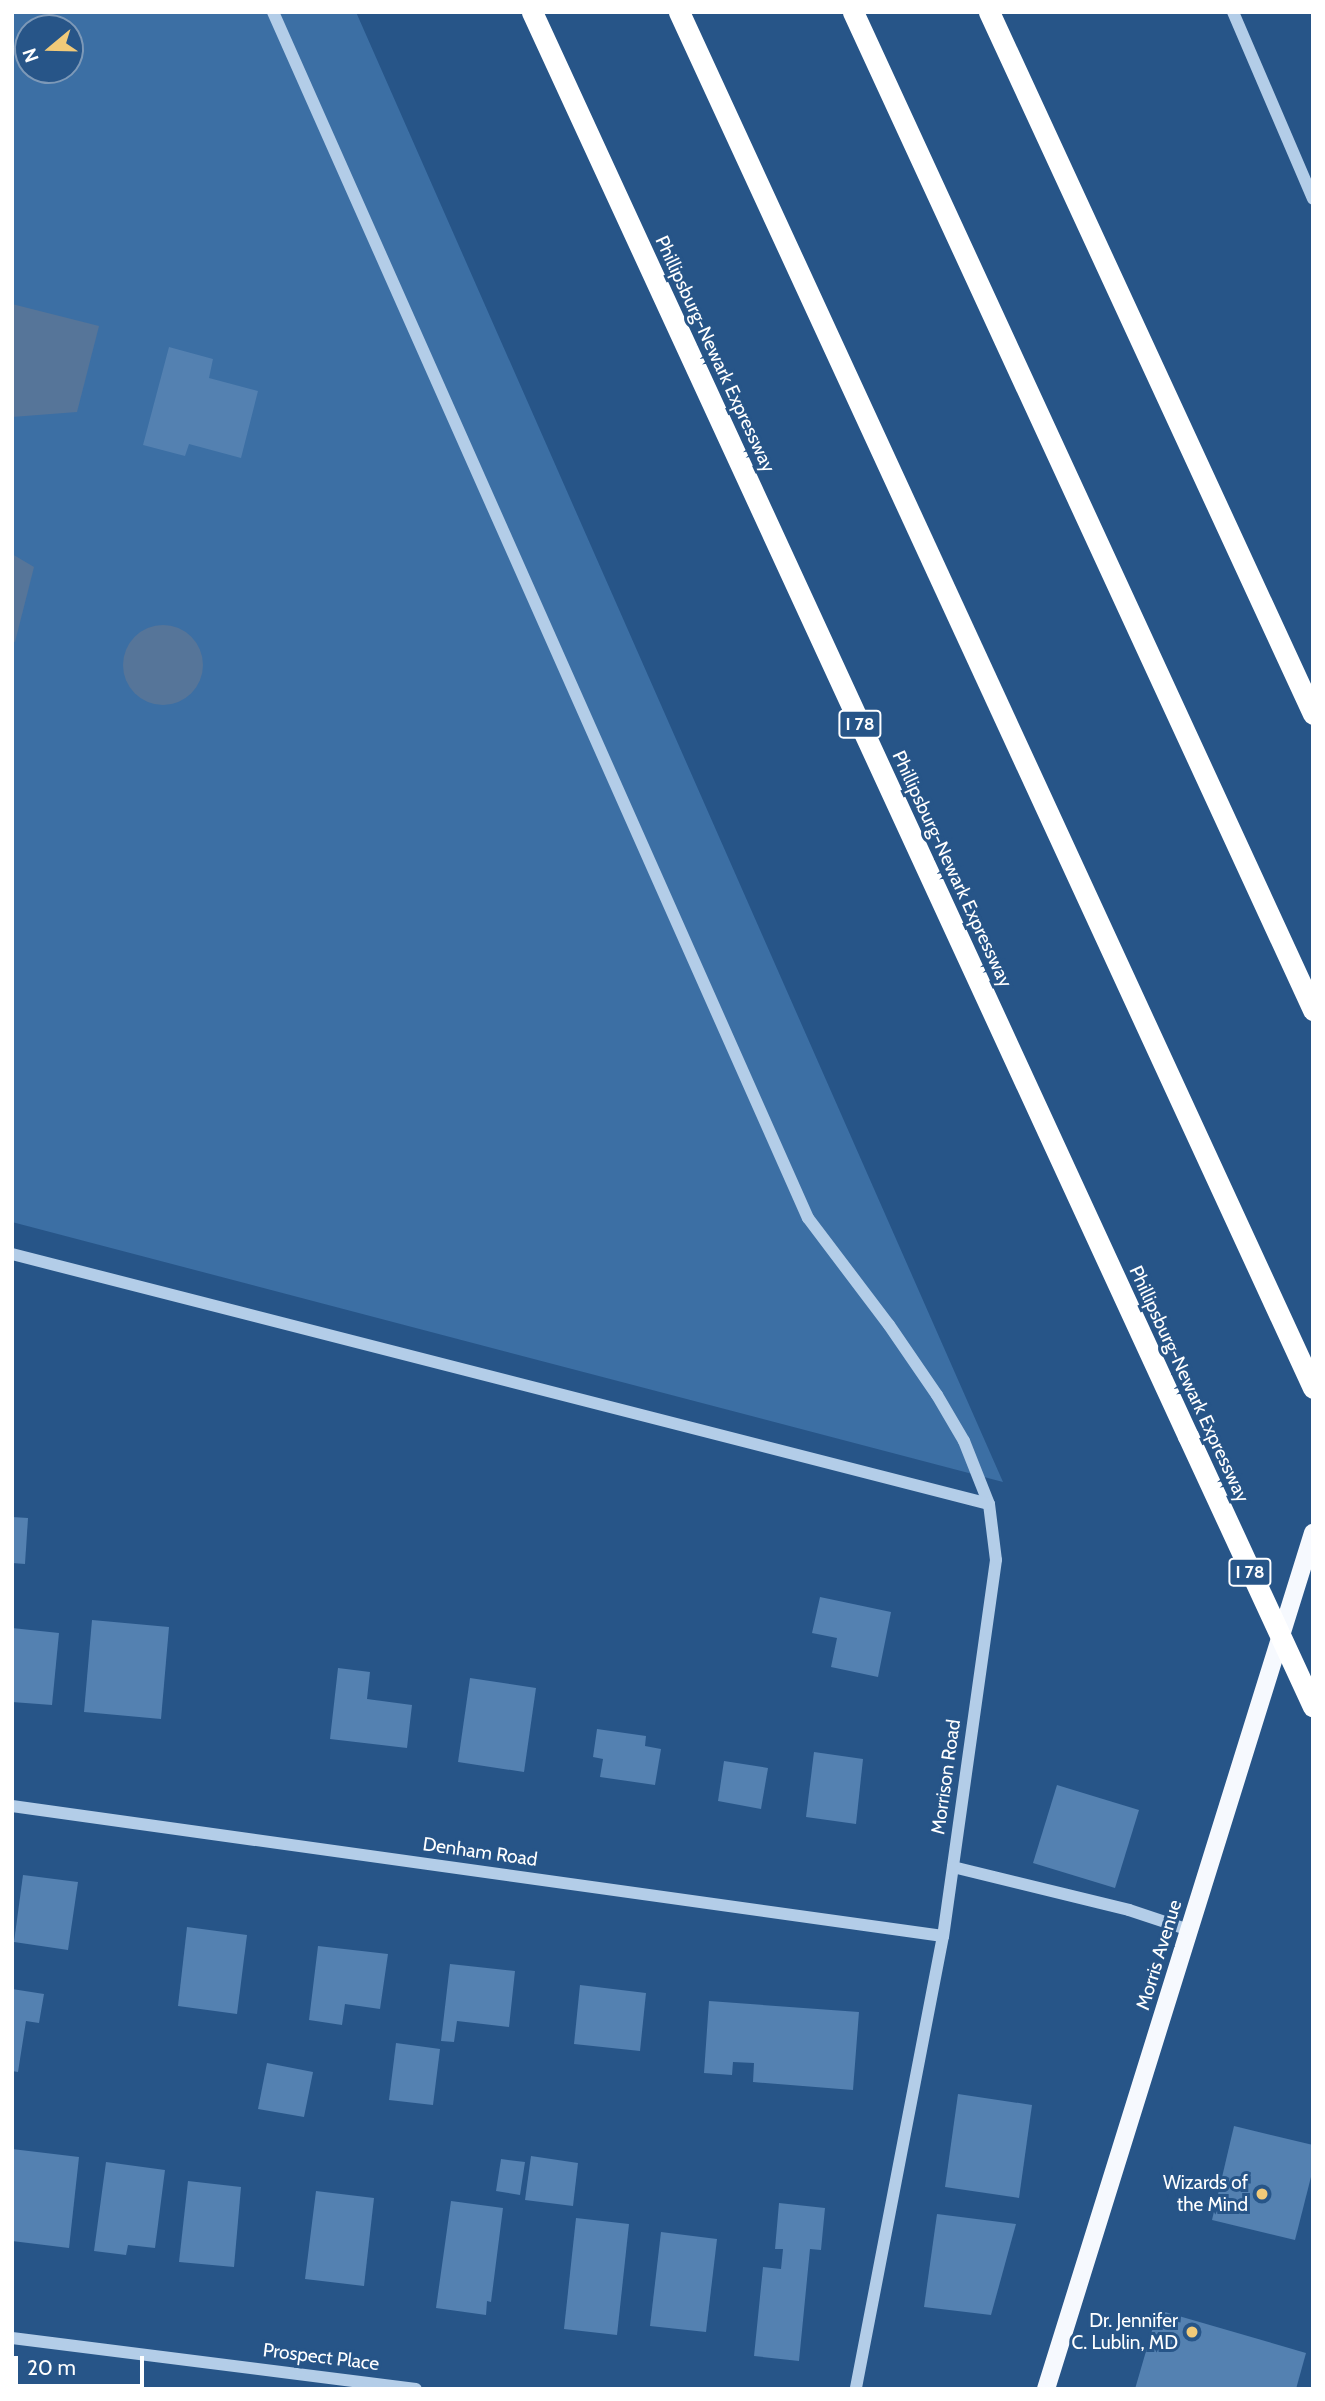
<!DOCTYPE html>
<html>
<head>
<meta charset="utf-8">
<style>
  body { margin:0 }
  #map { position:relative; width:1325px; height:2401px; overflow:hidden; background:#275588; font-family:Cabin,sans-serif }
  div>[style] { position:absolute }
  .green>* { inset:0; background:#3c6fa4 }
  .water>* { inset:0; background:#567599 }
  .round { border-radius:50% }
  .building>* { inset:0; background:#5481b1 }
  .minor>* { height:12px; margin:-6px; padding:0 6px; transform-origin:6px; border-radius:6px; background:#b3cde8 }
  .major>* { height:18px; margin:-9px; padding:0 9px; transform-origin:9px; border-radius:9px; background:#f6f9fe }
  .highway>* { height:21px; margin:-10.5px; padding:0 10.5px; transform-origin:10.5px; border-radius:10.5px; background:#fff }
  .highway-bridge>* { height:21px; margin:-10.5px; padding:0 10.5px; transform-origin:10.5px; border-radius:10.5px; background:#fff }
  .dots>* { width:19px; height:19px; translate:-50% -50%; box-sizing:border-box; border:4px solid #275588; border-radius:50% }
  span { translate:-50% -50%; white-space:nowrap; text-align:center; line-height:1.15; -webkit-text-stroke:6px #275588; paint-order:stroke }
  .shield-label span { padding:2px 5px; background:#275588; border:2px solid; border-radius:5px; -webkit-text-stroke-width:0 }
  .shield-label { font-size:18px; color:#fff; font-weight:700 }
  .street-label { font-size:19px; color:#fff }
  .poi-label { font-size:19px; color:#fff }
  .right { translate:-100% -50%; text-align:right }
  .frame { position:absolute; inset:0; border:14px solid #fff; pointer-events:none }
  .north { position:absolute; left:14px; top:14px; width:70px; height:70px; box-sizing:border-box; background:#275588; border:2px solid #7d99b8; border-radius:50%; rotate:251deg; font-size:19px; font-weight:700; line-height:28px; text-align:center; color:#fff }
  .north::after { content:''; display:block; margin:auto; width:24px; height:32px; background:#f1ca79; clip-path:polygon(50% 0,100% 100%,50% 72%,0 100%) }
  .scale { position:absolute; left:14px; top:2356px; width:130px; height:32px; box-sizing:border-box; border:4px solid #fff; border-top:0; padding-left:9px; font-size:21px; line-height:24px; white-space:nowrap; color:#fff; -webkit-text-stroke:5px #275588; paint-order:stroke }
</style>
</head>
<body>
<div id="map">
  <div class="green">
    <i style="clip-path:polygon(evenodd,12px 12px,356px 12px,1003px 1482px,12px 1222px,12px 12px,28px 28px,70px 28px,70px 70px,28px 70px,28px 28px)"></i>
  </div>
  <div class="water">
    <i style="clip-path:polygon(12px 304px,99px 326px,77px 412px,12px 417px)"></i>
    <i style="clip-path:polygon(12px 554px,34px 567px,15px 642px,12px 641px)"></i>
    <i class="round" style="left:123px;top:625px;width:80px;height:80px"></i>
  </div>
  <div class="building">
    <i style="clip-path:polygon(169px 347px,213px 359px,209px 378px,258px 391px,241px 458px,189px 444px,185px 456px,143px 445px)"></i>
    <i style="clip-path:polygon(12px 1517px,28px 1518px,25px 1564px,12px 1563px)"></i>
    <i style="clip-path:polygon(820px 1597px,891px 1612px,878px 1677px,831px 1667px,837px 1638px,812px 1633px)"></i>
    <i style="clip-path:polygon(92px 1620px,169px 1627px,161px 1719px,84px 1712px)"></i>
    <i style="clip-path:polygon(12px 1628px,59px 1633px,52px 1705px,12px 1702px)"></i>
    <i style="clip-path:polygon(338px 1668px,370px 1672px,367px 1699px,412px 1705px,407px 1748px,330px 1739px)"></i>
    <i style="clip-path:polygon(470px 1678px,536px 1688px,524px 1772px,458px 1762px)"></i>
    <i style="clip-path:polygon(597px 1729px,646px 1736px,645px 1746px,661px 1749px,655px 1785px,600px 1777px,603px 1759px,593px 1757px)"></i>
    <i style="clip-path:polygon(814px 1752px,863px 1759px,856px 1824px,806px 1817px)"></i>
    <i style="clip-path:polygon(724px 1761px,768px 1768px,761px 1809px,718px 1801px)"></i>
    <i style="clip-path:polygon(1057px 1785px,1139px 1810px,1115px 1888px,1033px 1863px)"></i>
    <i style="clip-path:polygon(23px 1875px,78px 1882px,68px 1950px,14px 1942px)"></i>
    <i style="clip-path:polygon(187px 1927px,247px 1935px,237px 2014px,178px 2006px)"></i>
    <i style="clip-path:polygon(318px 1946px,388px 1954px,380px 2009px,345px 2004px,342px 2025px,309px 2020px)"></i>
    <i style="clip-path:polygon(450px 1964px,515px 1971px,509px 2027px,457px 2021px,454px 2042px,441px 2041px)"></i>
    <i style="clip-path:polygon(580px 1985px,646px 1993px,640px 2051px,574px 2044px)"></i>
    <i style="clip-path:polygon(12px 1989px,44px 1994px,39px 2023px,26px 2021px,18px 2072px,12px 2071px)"></i>
    <i style="clip-path:polygon(709px 2001px,859px 2012px,853px 2090px,753px 2082px,754px 2063px,733px 2062px,732px 2075px,704px 2073px)"></i>
    <i style="clip-path:polygon(396px 2043px,440px 2049px,433px 2105px,389px 2100px)"></i>
    <i style="clip-path:polygon(267px 2063px,313px 2072px,304px 2117px,258px 2109px)"></i>
    <i style="clip-path:polygon(958px 2094px,1032px 2105px,1019px 2198px,945px 2187px)"></i>
    <i style="clip-path:polygon(1234px 2126px,1313px 2145px,1313px 2169px,1295px 2240px,1212px 2220px)"></i>
    <i style="clip-path:polygon(12px 2149px,79px 2157px,69px 2248px,12px 2241px)"></i>
    <i style="clip-path:polygon(531px 2156px,578px 2163px,573px 2206px,525px 2200px)"></i>
    <i style="clip-path:polygon(501px 2159px,525px 2162px,520px 2195px,496px 2191px)"></i>
    <i style="clip-path:polygon(106px 2162px,165px 2170px,155px 2248px,128px 2245px,126px 2255px,94px 2251px)"></i>
    <i style="clip-path:polygon(188px 2181px,241px 2187px,234px 2267px,179px 2262px)"></i>
    <i style="clip-path:polygon(316px 2191px,374px 2198px,364px 2286px,305px 2279px)"></i>
    <i style="clip-path:polygon(451px 2201px,503px 2208px,491px 2302px,487px 2301px,486px 2315px,436px 2308px)"></i>
    <i style="clip-path:polygon(779px 2203px,825px 2208px,821px 2250px,810px 2249px,799px 2361px,754px 2356px,763px 2267px,781px 2269px,783px 2249px,775px 2249px)"></i>
    <i style="clip-path:polygon(937px 2214px,1016px 2224px,991px 2315px,924px 2307px)"></i>
    <i style="clip-path:polygon(576px 2218px,629px 2224px,617px 2335px,564px 2329px)"></i>
    <i style="clip-path:polygon(661px 2232px,717px 2239px,706px 2332px,650px 2326px)"></i>
    <i style="clip-path:polygon(1158px 2310px,1306px 2353px,1296px 2389px,1135px 2389px)"></i>
  </div>
  <div class="minor">
    <i style="left:273px;top:12px;width:1319px;rotate:66.08deg"></i>
    <i style="left:808px;top:1218px;width:134px;rotate:52.9deg"></i>
    <i style="left:889px;top:1325px;width:85px;rotate:55.6deg"></i>
    <i style="left:937px;top:1395px;width:53px;rotate:59.6deg"></i>
    <i style="left:964px;top:1441px;width:68px;rotate:68.4deg"></i>
    <i style="left:989px;top:1504px;width:56px;rotate:82.9deg"></i>
    <i style="left:996px;top:1560px;width:380px;rotate:98deg"></i>
    <i style="left:943px;top:1936px;width:461px;rotate:100.9deg"></i>
    <i style="left:1233px;top:12px;width:203px;rotate:66.8deg"></i>
    <i style="left:12px;top:1254px;width:1008px;rotate:14.35deg"></i>
    <i style="left:12px;top:1806px;width:940px;rotate:7.95deg"></i>
    <i style="left:953px;top:1867px;width:181px;rotate:13.7deg"></i>
    <i style="left:1129px;top:1910px;width:63px;rotate:18.4deg"></i>
    <i style="left:12px;top:2338px;width:407px;rotate:7.2deg"></i>
  </div>
  <div class="major">
    <i style="left:1046px;top:2389px;width:897px;rotate:-72.68deg"></i>
  </div>
  <div class="highway">
    <i style="left:532px;top:12px;width:1568px;rotate:65.27deg"></i>
    <i style="left:679px;top:12px;width:1515px;rotate:65.26deg"></i>
    <i style="left:853px;top:12px;width:1099px;rotate:65.25deg"></i>
    <i style="left:989px;top:12px;width:773px;rotate:65.22deg"></i>
  </div>
  <div class="highway-bridge">
    <i style="left:1188px;top:1436px;width:298px;rotate:65.2deg"></i>
  </div>
  <div class="dots">
    <i style="left:1262px;top:2194px;background:#f1ca79"></i>
    <i style="left:1192px;top:2332px;background:#f1ca79"></i>
  </div>
  <div class="shield-label">
    <span style="left:860px;top:724px">I 78</span>
    <span style="left:1250px;top:1572px">I 78</span>
  </div>
  <div class="street-label">
    <span style="left:715px;top:354px;rotate:65deg">Phillipsburg-Newark Expressway</span>
    <span style="left:952px;top:869px;rotate:65deg">Phillipsburg-Newark Expressway</span>
    <span style="left:1189px;top:1384px;rotate:65deg">Phillipsburg-Newark Expressway</span>
    <span style="left:946px;top:1777px;rotate:-82deg">Morrison Road</span>
    <span style="left:480px;top:1852px;rotate:8deg">Denham Road</span>
    <span style="left:1159px;top:1955px;rotate:-73deg">Morris Avenue</span>
    <span style="left:321px;top:2357px;rotate:7deg">Prospect Place</span>
  </div>
  <div class="poi-label">
    <span class="right" style="left:1248px;top:2194px">Wizards of<br>the Mind</span>
    <span class="right" style="left:1178px;top:2332px">Dr. Jennifer<br>C. Lublin, MD</span>
  </div>
  <div class="frame"></div>
  <div class="north">N</div>
  <div class="scale">20 m</div>
</div>
</body>
</html>
